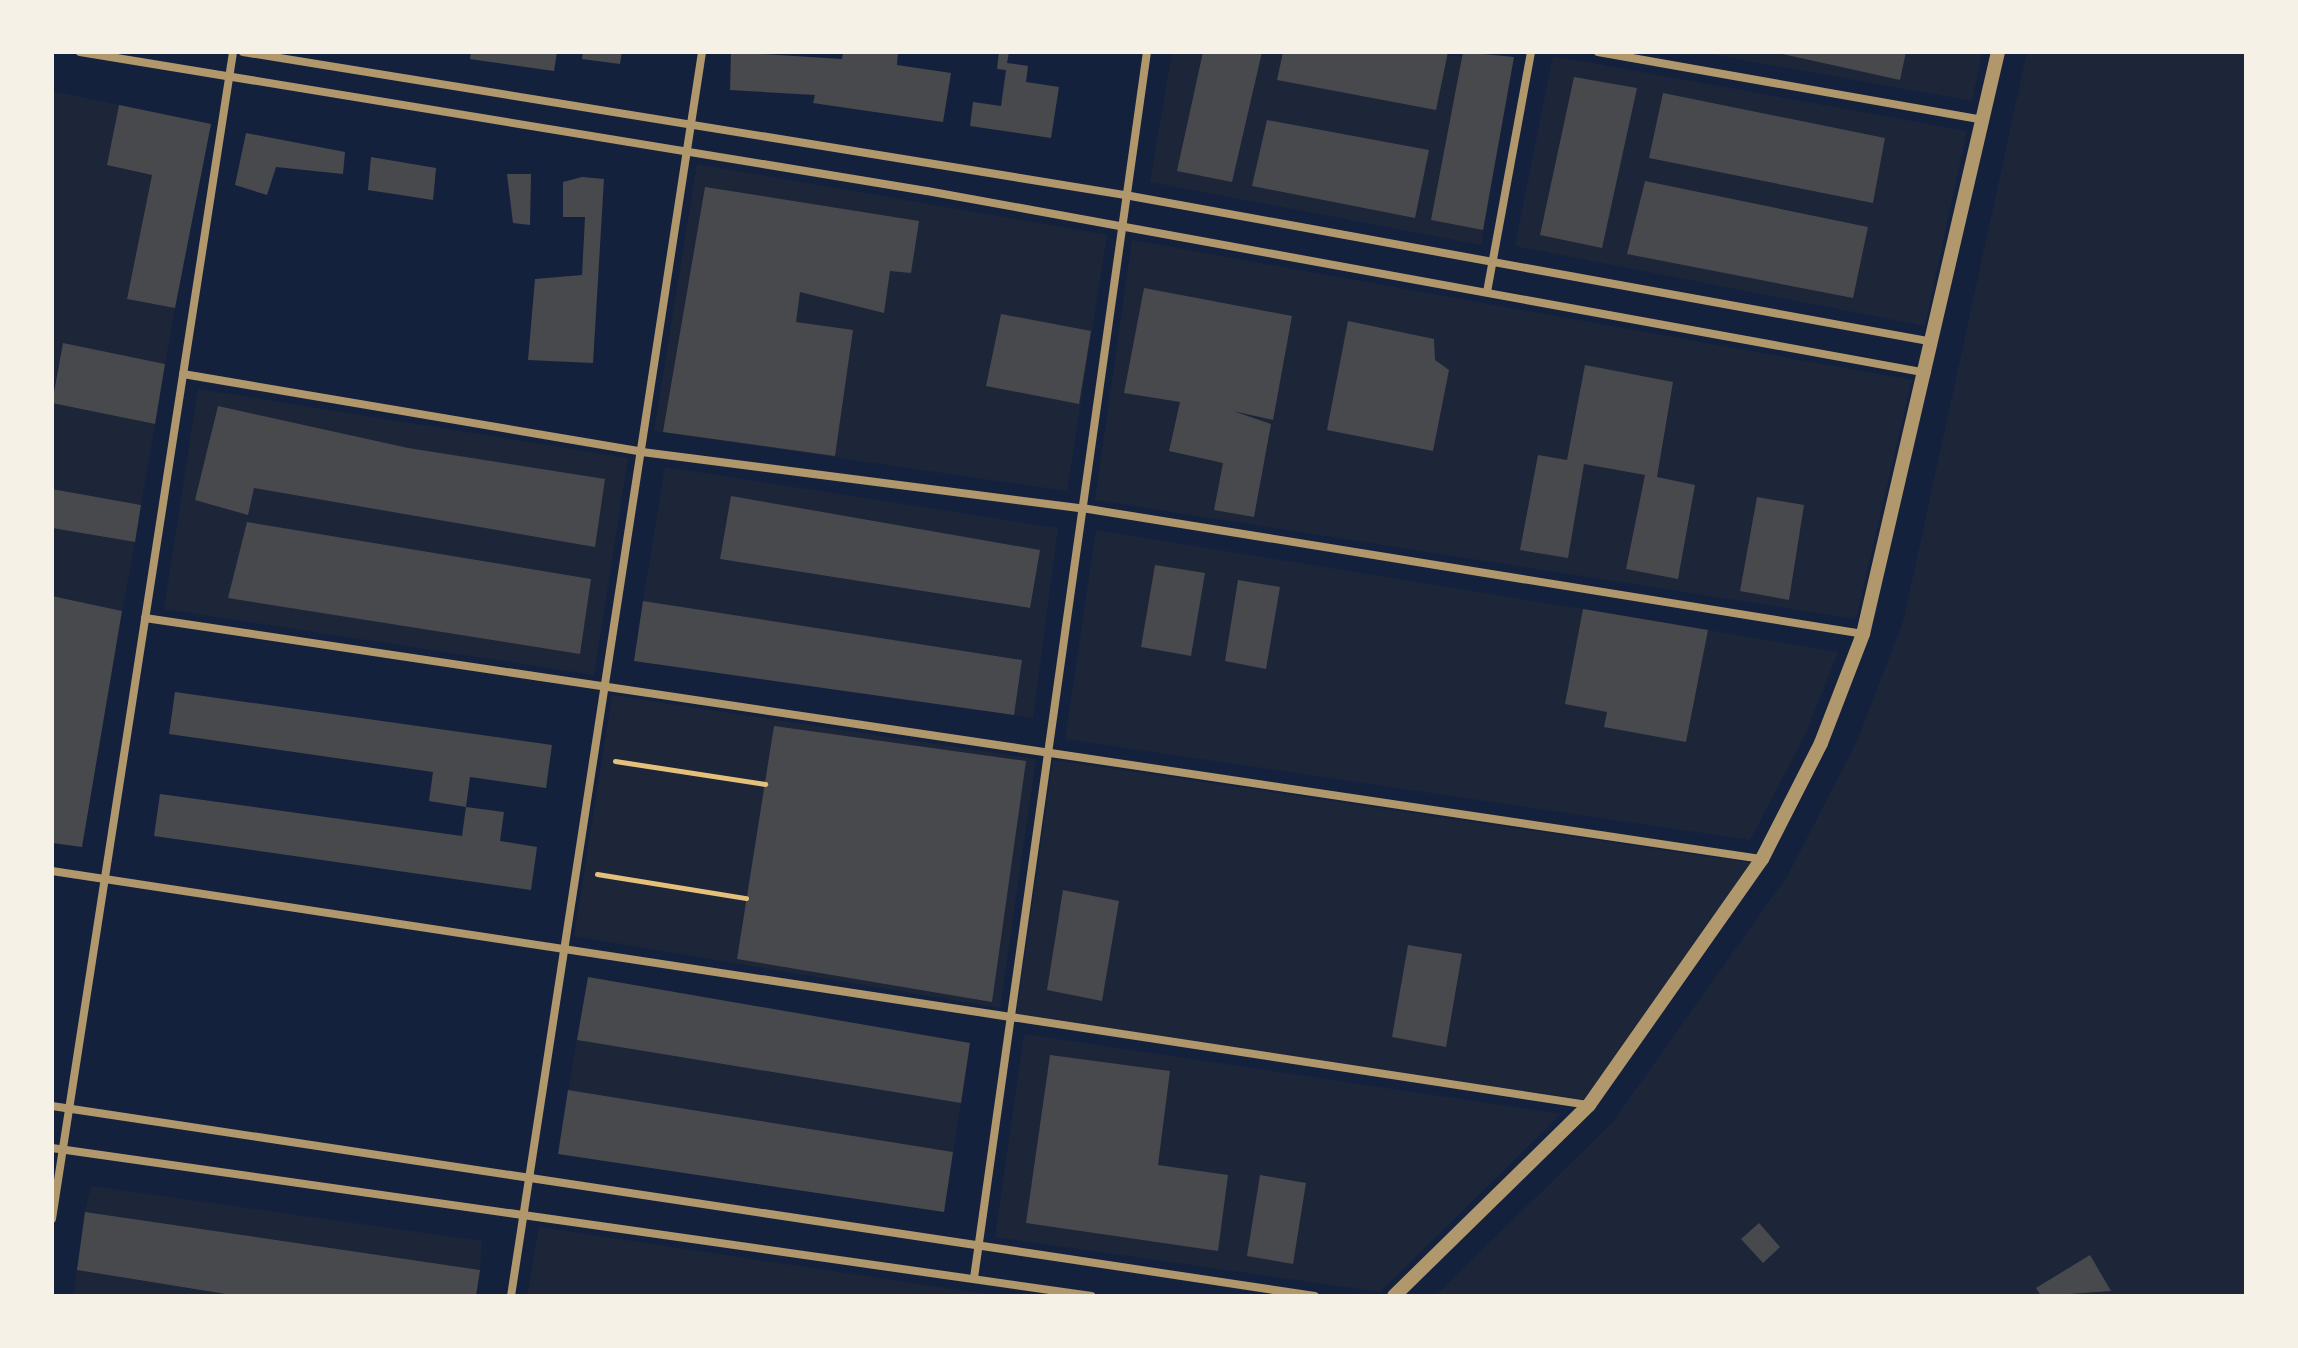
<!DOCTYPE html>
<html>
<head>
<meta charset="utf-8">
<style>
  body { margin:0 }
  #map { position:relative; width:2298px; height:1348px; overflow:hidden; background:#14213d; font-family:"Exo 2",sans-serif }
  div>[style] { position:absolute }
  .green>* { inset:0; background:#1d2539 }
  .building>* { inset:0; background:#48494c }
  .path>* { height:5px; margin:-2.5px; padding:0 2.5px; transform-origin:2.5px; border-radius:2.5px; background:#e5c07b }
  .minor>* { height:8px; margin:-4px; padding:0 4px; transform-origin:4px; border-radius:4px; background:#b1986c }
  .tertiary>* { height:14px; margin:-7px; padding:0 7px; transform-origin:7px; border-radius:7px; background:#b1986c }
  span { translate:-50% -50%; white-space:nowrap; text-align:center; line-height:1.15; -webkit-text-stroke:8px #f6f1e7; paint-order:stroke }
  .frame { position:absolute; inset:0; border:54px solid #f6f1e7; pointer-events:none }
</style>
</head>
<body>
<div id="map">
  <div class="green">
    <i style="clip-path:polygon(1172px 52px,1514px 57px,1481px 245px,1150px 182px)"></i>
    <i style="clip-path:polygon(1698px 52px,1982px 52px,1972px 101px)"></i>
    <i style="clip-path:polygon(2027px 52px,2246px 52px,2246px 1296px,1435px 1296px,1612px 1123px,1788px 875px,1857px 741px,1903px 622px)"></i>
    <i style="clip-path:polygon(1553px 56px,1967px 131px,1925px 326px,1515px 246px)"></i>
    <i style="clip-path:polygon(52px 91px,119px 105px,107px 165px,152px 175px,127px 299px,175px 308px,165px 364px,63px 343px,52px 397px)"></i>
    <i style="clip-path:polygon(697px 164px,1107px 235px,1067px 491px,654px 431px)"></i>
    <i style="clip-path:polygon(1132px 240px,1912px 380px,1856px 619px,1095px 500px)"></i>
    <i style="clip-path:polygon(198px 389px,628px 458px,594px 675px,164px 609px)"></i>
    <i style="clip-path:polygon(52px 403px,155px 424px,141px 505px,52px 489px)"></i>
    <i style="clip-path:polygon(evenodd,665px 467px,1058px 528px,1033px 718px,1014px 715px,1022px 661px,643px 601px,665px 467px,855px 519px,1039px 550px,1029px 608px,720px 559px,855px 519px)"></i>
    <i style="clip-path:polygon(52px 528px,135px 542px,122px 611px,52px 596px)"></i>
    <i style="clip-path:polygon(1096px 530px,1626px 616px,1838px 652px,1805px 735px,1750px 840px,1065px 739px)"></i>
    <i style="clip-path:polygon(612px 695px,1036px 759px,1000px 1008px,574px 936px)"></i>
    <i style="clip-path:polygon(1053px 760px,1752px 863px,1586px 1100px,1016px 1016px)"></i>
    <i style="clip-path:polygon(1024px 1034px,1561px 1114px,1380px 1292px,995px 1237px)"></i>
    <i style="clip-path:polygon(577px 1040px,961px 1103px,953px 1152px,568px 1090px)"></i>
    <i style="clip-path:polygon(91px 1186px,482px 1241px,480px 1270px,85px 1212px)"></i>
    <i style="clip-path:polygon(539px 1227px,999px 1296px,527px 1296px)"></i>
    <i style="clip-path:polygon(77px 1270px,238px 1296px,73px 1296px)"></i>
  </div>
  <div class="building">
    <i style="clip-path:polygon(471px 52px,557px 52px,554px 71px,470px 59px)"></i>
    <i style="clip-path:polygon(583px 52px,622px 52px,620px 64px,582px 59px)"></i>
    <i style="clip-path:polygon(731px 52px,842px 59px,843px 52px,898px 52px,897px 65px,951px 73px,943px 122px,813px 103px,815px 95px,730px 90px)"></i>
    <i style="clip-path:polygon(999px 52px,1009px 52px,1007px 63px,1028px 66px,1026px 82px,1059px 87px,1051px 138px,970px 126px,973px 102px,1001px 106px,1006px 70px,997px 69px)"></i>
    <i style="clip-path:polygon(1203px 52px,1262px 52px,1232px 182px,1177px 171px)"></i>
    <i style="clip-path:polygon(1283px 52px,1448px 52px,1436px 110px,1277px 80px)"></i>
    <i style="clip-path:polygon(1463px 52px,1514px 57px,1483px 230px,1431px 220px)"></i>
    <i style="clip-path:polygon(1773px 52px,1906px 52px,1900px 80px)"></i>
    <i style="clip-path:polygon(1574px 77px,1637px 88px,1602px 248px,1540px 235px)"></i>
    <i style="clip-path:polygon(1663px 93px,1885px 138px,1873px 203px,1649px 158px)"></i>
    <i style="clip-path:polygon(119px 105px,211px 124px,175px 308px,127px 299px,152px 175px,107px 165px)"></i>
    <i style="clip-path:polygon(1267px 120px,1429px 150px,1415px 218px,1252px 186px)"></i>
    <i style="clip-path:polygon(246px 133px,345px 152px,343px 174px,276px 167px,267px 195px,235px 185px)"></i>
    <i style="clip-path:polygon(371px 157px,436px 168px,433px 200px,368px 190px)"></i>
    <i style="clip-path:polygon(507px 174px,531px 174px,530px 225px,513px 223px)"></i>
    <i style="clip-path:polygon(582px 177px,604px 179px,593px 363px,528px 360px,535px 279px,582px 275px,585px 217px,563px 217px,563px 182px)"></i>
    <i style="clip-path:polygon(1645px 181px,1868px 227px,1853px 298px,1627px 254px)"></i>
    <i style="clip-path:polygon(705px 187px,919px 221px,911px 273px,890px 271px,884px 313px,800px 292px,796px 322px,853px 330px,835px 456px,663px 432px)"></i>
    <i style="clip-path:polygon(1144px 288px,1292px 316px,1273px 420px,1233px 411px,1271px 424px,1254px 517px,1214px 510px,1223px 463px,1169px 451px,1180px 402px,1124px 393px)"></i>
    <i style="clip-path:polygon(1001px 314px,1091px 331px,1079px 404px,986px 386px)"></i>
    <i style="clip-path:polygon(1348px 321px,1434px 339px,1435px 360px,1449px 370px,1433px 451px,1327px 430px)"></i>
    <i style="clip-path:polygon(63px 343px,165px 364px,155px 424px,52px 403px)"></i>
    <i style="clip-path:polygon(1585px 365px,1673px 382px,1657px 477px,1695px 485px,1678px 579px,1626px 569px,1645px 475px,1612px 469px,1584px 464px,1568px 558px,1520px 550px,1538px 455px,1567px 460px)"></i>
    <i style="clip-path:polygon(218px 406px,408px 448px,605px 479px,595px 547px,254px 488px,248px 515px,195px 500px)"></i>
    <i style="clip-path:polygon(52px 489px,141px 505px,135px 542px,52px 528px)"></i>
    <i style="clip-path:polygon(731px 496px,1040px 550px,1030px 608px,720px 559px)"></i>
    <i style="clip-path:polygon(1757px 497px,1804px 505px,1789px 600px,1740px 591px)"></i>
    <i style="clip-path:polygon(247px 522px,591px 579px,580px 654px,228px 598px)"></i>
    <i style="clip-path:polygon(1155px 565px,1205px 573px,1191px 656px,1141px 647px)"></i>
    <i style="clip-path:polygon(1238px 580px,1280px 587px,1266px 669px,1225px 661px)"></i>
    <i style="clip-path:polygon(52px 596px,122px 611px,82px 847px,52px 843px)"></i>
    <i style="clip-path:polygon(643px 601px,1022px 660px,1014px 715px,634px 661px)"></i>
    <i style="clip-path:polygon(1583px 609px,1708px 630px,1686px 742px,1604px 727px,1607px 712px,1565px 704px)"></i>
    <i style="clip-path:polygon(175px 692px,552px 745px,546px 788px,470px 777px,466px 807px,429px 801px,433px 772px,169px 734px)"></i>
    <i style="clip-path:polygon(774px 726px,1026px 761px,992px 1002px,737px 959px)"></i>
    <i style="clip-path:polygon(160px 794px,462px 836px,466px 807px,504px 812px,500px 841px,537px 847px,531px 890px,154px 836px)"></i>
    <i style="clip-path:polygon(1063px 890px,1119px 901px,1102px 1001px,1047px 990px)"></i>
    <i style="clip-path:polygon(1408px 945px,1462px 954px,1446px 1047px,1392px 1037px)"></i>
    <i style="clip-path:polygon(588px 977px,970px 1043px,961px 1103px,577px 1040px)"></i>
    <i style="clip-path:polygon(1050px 1055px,1170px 1071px,1158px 1165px,1228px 1175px,1218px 1251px,1026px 1223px)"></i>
    <i style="clip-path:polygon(568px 1090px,953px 1152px,944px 1212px,558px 1154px)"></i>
    <i style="clip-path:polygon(1260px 1175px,1306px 1183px,1293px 1264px,1247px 1256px)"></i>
    <i style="clip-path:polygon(85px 1212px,480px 1270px,476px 1296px,238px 1296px,77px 1270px)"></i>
    <i style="clip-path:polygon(1759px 1223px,1780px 1247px,1763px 1263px,1741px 1239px)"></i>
    <i style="clip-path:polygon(2090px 1255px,2111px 1291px,2041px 1296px,2036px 1288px)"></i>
  </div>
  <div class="path">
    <i style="left:615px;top:761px;width:152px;rotate:8.7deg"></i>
    <i style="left:597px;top:874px;width:151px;rotate:9.2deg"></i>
  </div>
  <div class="minor">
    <i style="left:80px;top:52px;width:858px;rotate:9.32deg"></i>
    <i style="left:927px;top:191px;width:1016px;rotate:10.31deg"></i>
    <i style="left:243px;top:52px;width:894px;rotate:9.21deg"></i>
    <i style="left:1125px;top:195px;width:821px;rotate:10.31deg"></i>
    <i style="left:1598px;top:52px;width:391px;rotate:10deg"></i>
    <i style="left:1487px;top:292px;width:244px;rotate:-79.6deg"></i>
    <i style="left:183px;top:374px;width:466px;rotate:9.6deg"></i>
    <i style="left:642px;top:452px;width:444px;rotate:7.3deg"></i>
    <i style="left:1082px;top:508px;width:791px;rotate:9.16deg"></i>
    <i style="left:145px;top:618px;width:1635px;rotate:8.48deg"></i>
    <i style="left:52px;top:871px;width:1555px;rotate:8.66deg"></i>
    <i style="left:52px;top:1106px;width:1277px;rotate:8.56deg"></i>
    <i style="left:52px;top:1148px;width:1050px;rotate:8.1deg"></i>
    <i style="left:52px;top:1219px;width:1181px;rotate:-81.18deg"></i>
    <i style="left:974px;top:1278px;width:1238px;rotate:-81.97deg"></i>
    <i style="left:511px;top:1296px;width:1259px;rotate:-81.27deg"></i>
  </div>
  <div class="tertiary">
    <i style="left:1394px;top:1296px;width:273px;rotate:-44.4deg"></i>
    <i style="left:1589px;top:1105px;width:301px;rotate:-54.9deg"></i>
    <i style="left:1762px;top:859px;width:130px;rotate:-63deg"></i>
    <i style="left:1821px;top:743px;width:117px;rotate:-68.9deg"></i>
    <i style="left:1863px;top:634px;width:597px;rotate:-76.94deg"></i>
  </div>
  <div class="frame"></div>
</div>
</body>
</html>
